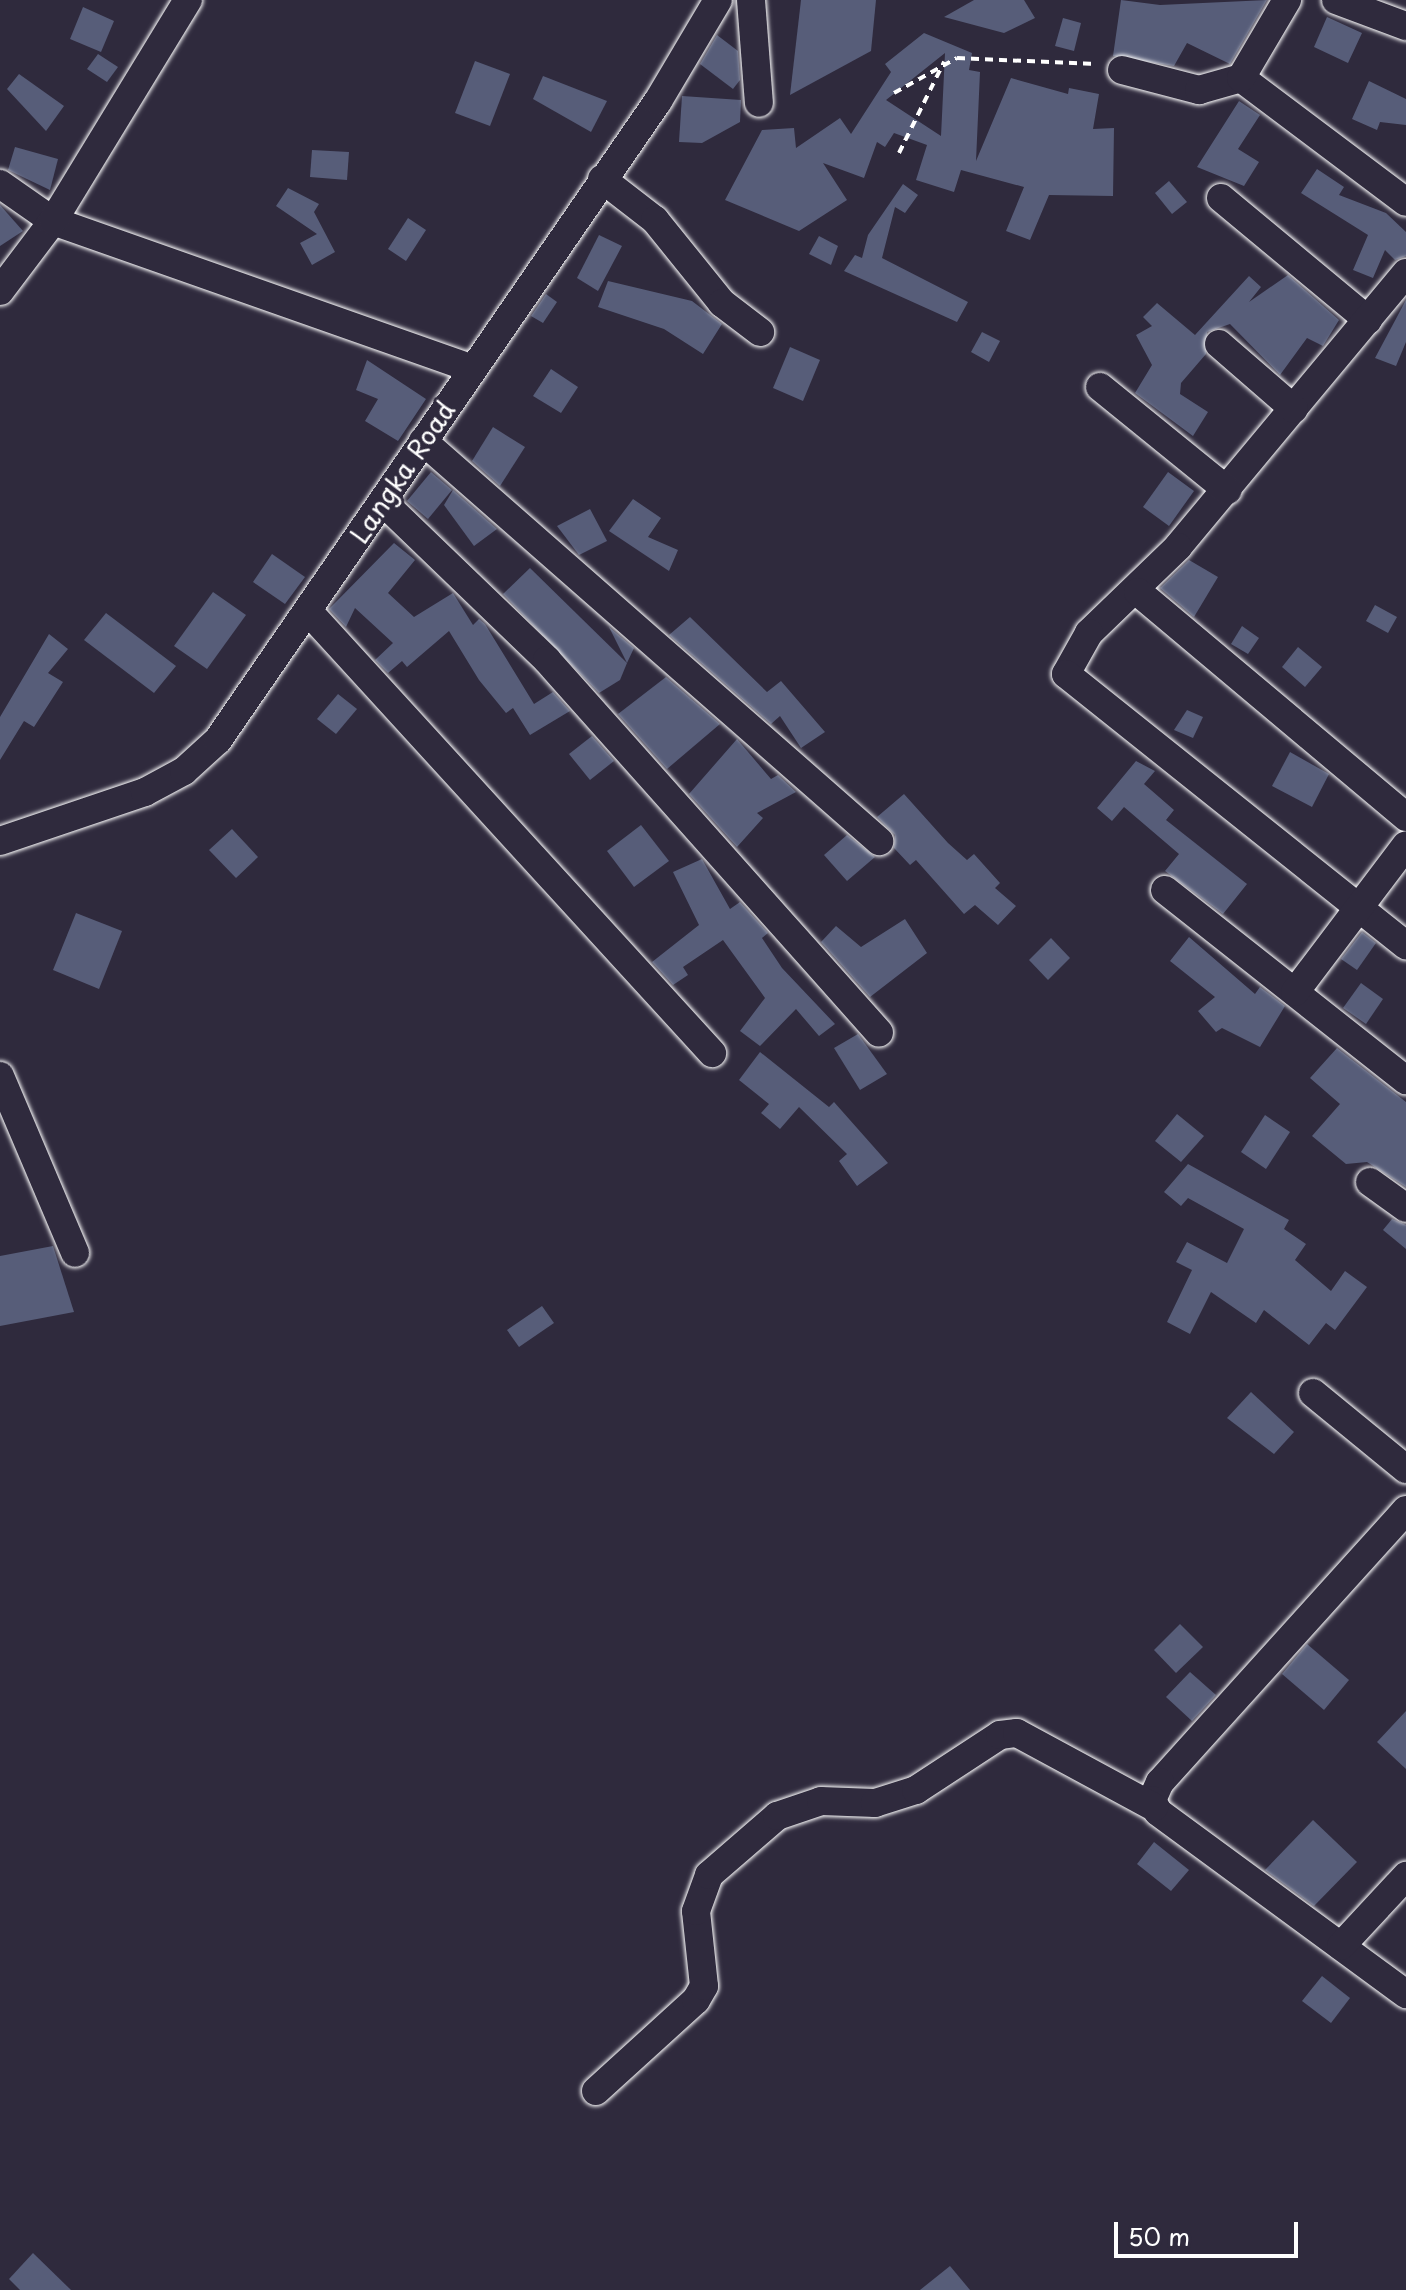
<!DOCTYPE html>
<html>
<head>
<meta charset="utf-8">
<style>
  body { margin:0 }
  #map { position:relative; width:1406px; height:2290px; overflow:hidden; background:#2f2a3d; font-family:"Playpen Sans",sans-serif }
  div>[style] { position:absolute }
  .building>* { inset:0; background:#575d79 }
  .path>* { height:4px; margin-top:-2px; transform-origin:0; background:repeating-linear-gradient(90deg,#fff 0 8px,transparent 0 14px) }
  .roads { filter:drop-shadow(0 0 2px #fff) drop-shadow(0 0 2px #fff) }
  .street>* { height:28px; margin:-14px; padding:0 14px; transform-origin:14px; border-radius:14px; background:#2f2a3d }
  span { translate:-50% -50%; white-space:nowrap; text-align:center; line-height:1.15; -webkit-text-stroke:6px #2f2a3d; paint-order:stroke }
  .street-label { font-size:26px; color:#fff }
  .scale { position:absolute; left:1114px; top:2222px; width:184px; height:36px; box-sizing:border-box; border:4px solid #fff; border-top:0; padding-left:10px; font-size:24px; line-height:28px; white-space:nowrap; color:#fff; -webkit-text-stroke:6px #2f2a3d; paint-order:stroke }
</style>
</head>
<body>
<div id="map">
  <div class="building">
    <i style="clip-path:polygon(801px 0,876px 0,871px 51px,790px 95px)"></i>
    <i style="clip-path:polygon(974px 0,1024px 0,1035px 18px,1004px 33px,944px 17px)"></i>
    <i style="clip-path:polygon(1121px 0,1160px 5px,1267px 0,1230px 64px,1187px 43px,1174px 66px,1113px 56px)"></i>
    <i style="clip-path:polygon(83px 7px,114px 21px,101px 52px,70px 39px)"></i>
    <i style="clip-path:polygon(1327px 17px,1362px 33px,1348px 63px,1314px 47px)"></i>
    <i style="clip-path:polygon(1063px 18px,1081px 23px,1074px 51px,1055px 46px)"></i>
    <i style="clip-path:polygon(evenodd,924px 33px,972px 53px,969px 70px,980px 72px,976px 161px,1011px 78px,1068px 94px,1069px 88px,1099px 94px,1093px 129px,1114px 128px,1113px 196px,1049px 195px,1030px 240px,1006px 231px,1024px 187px,961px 170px,954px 192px,916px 180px,927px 145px,894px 133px,885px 147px,877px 142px,864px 178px,823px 163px,847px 200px,799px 231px,725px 200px,762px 130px,794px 128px,796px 148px,840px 118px,851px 134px,891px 72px,885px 64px,924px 33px,945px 53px,941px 136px,886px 100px,945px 53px)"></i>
    <i style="clip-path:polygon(717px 35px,738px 51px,740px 80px,733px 89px,700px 64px)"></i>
    <i style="clip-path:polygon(98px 54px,118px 67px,107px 82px,87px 69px)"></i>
    <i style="clip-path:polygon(475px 61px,510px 74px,490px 126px,455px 113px)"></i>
    <i style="clip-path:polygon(19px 74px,64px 106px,46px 131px,7px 89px)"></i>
    <i style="clip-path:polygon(543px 76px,607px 101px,591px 132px,533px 99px)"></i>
    <i style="clip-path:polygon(1369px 81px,1406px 99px,1406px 125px,1380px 122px,1377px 130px,1352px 119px)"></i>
    <i style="clip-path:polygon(682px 96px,741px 100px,740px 122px,702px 143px,679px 142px)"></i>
    <i style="clip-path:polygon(1239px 101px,1260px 115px,1238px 149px,1259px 162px,1244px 186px,1197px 167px)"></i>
    <i style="clip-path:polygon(15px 147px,58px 159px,50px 190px,8px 170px)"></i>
    <i style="clip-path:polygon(312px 150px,349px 152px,347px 180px,310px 177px)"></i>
    <i style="clip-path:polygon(1317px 169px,1344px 187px,1339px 195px,1386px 213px,1406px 232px,1406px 256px,1395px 260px,1385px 250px,1373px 278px,1353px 270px,1368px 235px,1301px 193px)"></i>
    <i style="clip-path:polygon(1169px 181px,1187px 202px,1172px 214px,1155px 193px)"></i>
    <i style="clip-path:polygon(903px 184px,918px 195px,905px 213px,895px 207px,882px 258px,968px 302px,957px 322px,844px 271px,855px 255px,862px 258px,868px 235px)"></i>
    <i style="clip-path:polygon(288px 188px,319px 204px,314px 212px,335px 252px,312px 265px,300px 243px,317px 234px,276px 206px)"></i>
    <i style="clip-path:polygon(0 205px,23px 231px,0 246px)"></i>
    <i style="clip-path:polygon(408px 218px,426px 230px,406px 261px,388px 249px)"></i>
    <i style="clip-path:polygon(599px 235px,622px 246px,598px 291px,577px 278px)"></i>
    <i style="clip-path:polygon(819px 236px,838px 246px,831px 265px,809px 254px)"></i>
    <i style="clip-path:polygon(1288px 275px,1339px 320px,1323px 346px,1307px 338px,1280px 375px,1230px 324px,1207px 332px,1206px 354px,1181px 383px,1180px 394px,1208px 412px,1193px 436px,1135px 393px,1152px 365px,1136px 335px,1152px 326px,1143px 317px,1157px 303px,1195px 335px,1249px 276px,1261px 287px,1249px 302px)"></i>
    <i style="clip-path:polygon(608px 281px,692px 301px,722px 324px,703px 354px,664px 329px,598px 307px)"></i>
    <i style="clip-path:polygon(546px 294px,557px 302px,543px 323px,531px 316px)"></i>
    <i style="clip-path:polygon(1406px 300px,1406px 342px,1396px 366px,1375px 358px)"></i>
    <i style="clip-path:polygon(982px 332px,1000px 341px,989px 362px,971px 352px)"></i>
    <i style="clip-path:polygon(790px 347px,820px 360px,803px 401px,773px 388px)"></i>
    <i style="clip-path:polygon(367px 360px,426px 399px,398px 441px,365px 421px,378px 399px,356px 390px)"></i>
    <i style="clip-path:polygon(551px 369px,578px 387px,561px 413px,533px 396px)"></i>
    <i style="clip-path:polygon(493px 427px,525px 447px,500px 486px,472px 461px)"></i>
    <i style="clip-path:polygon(431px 472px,452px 490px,428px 519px,407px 501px)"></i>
    <i style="clip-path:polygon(1168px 472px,1194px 491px,1169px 526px,1143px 507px)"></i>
    <i style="clip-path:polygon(453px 490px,497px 529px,474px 546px,444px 505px)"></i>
    <i style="clip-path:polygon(633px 499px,661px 518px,648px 537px,678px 550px,669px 571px,609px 531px)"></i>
    <i style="clip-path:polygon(590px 509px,607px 541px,579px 555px,557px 526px)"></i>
    <i style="clip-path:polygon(394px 543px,415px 560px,388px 593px,414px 617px,453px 593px,473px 625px,479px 619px,485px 624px,534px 704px,553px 692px,570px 711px,530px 735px,513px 708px,506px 713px,479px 680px,449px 631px,407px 667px,402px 661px,388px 673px,375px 660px,393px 643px,355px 608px,346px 627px,329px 609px)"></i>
    <i style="clip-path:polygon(272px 554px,305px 577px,285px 604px,253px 582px)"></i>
    <i style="clip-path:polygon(1189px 560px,1218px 577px,1194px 617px,1160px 588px)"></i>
    <i style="clip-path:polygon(530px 568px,627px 663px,620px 680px,599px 693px,503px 594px)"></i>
    <i style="clip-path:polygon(213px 592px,246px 615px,207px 669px,174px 646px)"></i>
    <i style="clip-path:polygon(1375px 605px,1397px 617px,1388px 633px,1366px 621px)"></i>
    <i style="clip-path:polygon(106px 613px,176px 666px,154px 693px,84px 640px)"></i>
    <i style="clip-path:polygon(690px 617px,767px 692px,781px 681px,825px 732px,801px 748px,780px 716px,771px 724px,669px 635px)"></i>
    <i style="clip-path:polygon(1242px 626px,1259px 638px,1248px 654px,1231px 644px)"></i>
    <i style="clip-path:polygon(609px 627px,634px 648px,627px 663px)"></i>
    <i style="clip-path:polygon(49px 634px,68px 649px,48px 673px,63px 682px,34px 727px,24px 721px,0 760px,0 717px)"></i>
    <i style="clip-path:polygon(1298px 647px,1322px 667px,1305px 687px,1282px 667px)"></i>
    <i style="clip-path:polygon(666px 677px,720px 724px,667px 769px,618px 714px)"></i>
    <i style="clip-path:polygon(338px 694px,357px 709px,336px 734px,317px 719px)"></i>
    <i style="clip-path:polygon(1187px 710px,1203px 717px,1193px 738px,1174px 730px)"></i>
    <i style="clip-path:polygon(592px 736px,614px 761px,590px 780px,569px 754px)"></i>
    <i style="clip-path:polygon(737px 739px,771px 779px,778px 775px,796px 792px,757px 813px,763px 818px,737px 847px,689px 794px)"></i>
    <i style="clip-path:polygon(1290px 752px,1329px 774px,1312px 807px,1272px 786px)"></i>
    <i style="clip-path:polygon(1136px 761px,1155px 771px,1144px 784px,1174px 810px,1166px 820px,1247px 884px,1223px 914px,1165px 871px,1179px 854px,1124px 807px,1112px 821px,1097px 808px)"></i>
    <i style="clip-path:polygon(904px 794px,948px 843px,967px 860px,974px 854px,1000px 883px,995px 888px,1016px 906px,998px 925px,975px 905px,964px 914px,916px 860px,910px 865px,894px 848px,895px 835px,877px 817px)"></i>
    <i style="clip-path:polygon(641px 825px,669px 861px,634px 887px,607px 851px)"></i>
    <i style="clip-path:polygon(232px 829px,258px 857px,236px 878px,209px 850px)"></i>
    <i style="clip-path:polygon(847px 835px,875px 857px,847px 881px,824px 855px)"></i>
    <i style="clip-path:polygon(702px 859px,730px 909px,740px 902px,768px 933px,762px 938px,782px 968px,835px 1024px,819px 1036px,796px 1009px,760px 1046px,740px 1031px,765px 998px,723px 940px,683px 967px,688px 975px,673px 985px,652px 962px,699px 925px,673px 872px)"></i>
    <i style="clip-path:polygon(76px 913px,122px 931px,99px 989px,53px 970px)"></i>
    <i style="clip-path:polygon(905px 919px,927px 953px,870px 997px,821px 942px,836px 926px,861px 947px)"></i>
    <i style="clip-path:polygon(1362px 932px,1376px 943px,1357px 970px,1341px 959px)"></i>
    <i style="clip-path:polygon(1189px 937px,1255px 994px,1260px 987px,1285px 1006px,1260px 1047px,1222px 1028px,1216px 1032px,1198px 1011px,1215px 997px,1170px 961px)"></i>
    <i style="clip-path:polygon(1051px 938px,1070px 958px,1048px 980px,1029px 960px)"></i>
    <i style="clip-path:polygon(1361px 983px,1383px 999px,1366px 1024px,1343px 1008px)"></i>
    <i style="clip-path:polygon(858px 1034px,887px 1074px,860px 1090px,834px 1048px)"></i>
    <i style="clip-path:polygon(1337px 1048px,1406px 1102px,1406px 1187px,1367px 1162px,1346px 1164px,1312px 1136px,1340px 1104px,1310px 1078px)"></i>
    <i style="clip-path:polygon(760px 1052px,829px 1107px,834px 1102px,888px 1163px,857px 1186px,839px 1161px,847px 1154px,799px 1107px,780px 1129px,761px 1113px,769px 1104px,739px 1080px)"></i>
    <i style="clip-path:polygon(1177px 1114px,1204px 1136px,1181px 1162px,1155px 1141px)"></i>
    <i style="clip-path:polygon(1265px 1115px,1290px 1132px,1266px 1169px,1241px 1152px)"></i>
    <i style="clip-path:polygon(1188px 1164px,1289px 1220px,1284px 1229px,1306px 1244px,1295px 1260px,1331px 1291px,1345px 1271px,1367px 1287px,1335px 1330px,1326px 1323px,1309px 1345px,1264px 1310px,1256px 1323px,1211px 1292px,1190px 1334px,1167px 1322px,1192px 1270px,1176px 1262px,1187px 1242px,1227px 1263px,1244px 1229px,1188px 1198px,1181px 1206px,1164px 1192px)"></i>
    <i style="clip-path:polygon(1392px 1219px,1406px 1225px,1406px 1249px,1383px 1230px)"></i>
    <i style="clip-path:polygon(53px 1246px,74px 1312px,0 1326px,0 1256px)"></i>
    <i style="clip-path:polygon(542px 1306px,554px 1323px,519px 1347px,507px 1330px)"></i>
    <i style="clip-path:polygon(1251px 1392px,1294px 1432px,1274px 1454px,1227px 1418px)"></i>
    <i style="clip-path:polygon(1180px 1624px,1203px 1647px,1176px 1673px,1154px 1650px)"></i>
    <i style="clip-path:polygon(1307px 1644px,1349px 1680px,1324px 1710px,1282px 1674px)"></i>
    <i style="clip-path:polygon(1190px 1672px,1216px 1695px,1192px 1721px,1166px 1697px)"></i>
    <i style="clip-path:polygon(1406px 1711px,1406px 1769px,1377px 1742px)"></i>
    <i style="clip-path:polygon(1313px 1820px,1357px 1862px,1314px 1906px,1265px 1870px)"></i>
    <i style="clip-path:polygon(1154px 1842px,1189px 1870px,1171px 1891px,1137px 1864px)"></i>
    <i style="clip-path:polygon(1322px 1976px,1350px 1998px,1331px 2023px,1302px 2001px)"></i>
    <i style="clip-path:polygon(33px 2253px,71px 2290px,20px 2290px,9px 2279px)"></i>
    <i style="clip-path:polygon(950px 2266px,970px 2290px,920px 2290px)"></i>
  </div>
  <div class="path">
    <i style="left:894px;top:93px;width:72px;rotate:-29.1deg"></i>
    <i style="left:957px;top:58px;width:139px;rotate:2.5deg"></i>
    <i style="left:899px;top:153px;width:102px;rotate:-63.7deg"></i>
  </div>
  <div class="roads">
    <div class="street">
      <i style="left:751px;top:0;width:103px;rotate:85.6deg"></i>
      <i style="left:1336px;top:0;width:75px;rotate:20.4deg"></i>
      <i style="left:1122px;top:70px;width:80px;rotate:14.6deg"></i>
      <i style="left:1199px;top:90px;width:44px;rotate:-15.9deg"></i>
      <i style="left:1241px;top:78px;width:206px;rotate:36.9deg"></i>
      <i style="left:1241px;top:78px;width:91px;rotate:-59.5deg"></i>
      <i style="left:602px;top:179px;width:67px;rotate:37.7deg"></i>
      <i style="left:655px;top:220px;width:107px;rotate:51.1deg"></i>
      <i style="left:722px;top:303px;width:48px;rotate:37.3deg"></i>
      <i style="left:0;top:184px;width:65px;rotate:34.9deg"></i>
      <i style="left:53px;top:221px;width:443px;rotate:19.4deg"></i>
      <i style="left:1221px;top:198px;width:191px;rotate:39.7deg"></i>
      <i style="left:1406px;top:273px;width:356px;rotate:129.8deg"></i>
      <i style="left:1178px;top:547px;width:124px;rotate:136deg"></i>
      <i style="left:1089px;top:633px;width:47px;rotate:119.3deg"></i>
      <i style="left:1066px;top:674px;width:435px;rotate:38.6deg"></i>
      <i style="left:0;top:291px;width:88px;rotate:-52.9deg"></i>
      <i style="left:53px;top:221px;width:259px;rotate:-58.6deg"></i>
      <i style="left:1219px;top:344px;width:99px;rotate:40.9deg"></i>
      <i style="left:1100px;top:387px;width:164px;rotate:39deg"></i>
      <i style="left:423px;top:441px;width:607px;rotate:41.26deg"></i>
      <i style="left:383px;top:502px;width:228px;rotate:43.9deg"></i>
      <i style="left:547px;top:660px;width:499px;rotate:48.3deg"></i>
      <i style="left:1138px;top:592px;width:350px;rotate:40deg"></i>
      <i style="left:308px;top:611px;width:599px;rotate:47.57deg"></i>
      <i style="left:0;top:841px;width:153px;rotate:-18.7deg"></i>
      <i style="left:145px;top:792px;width:44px;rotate:-28.3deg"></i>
      <i style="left:184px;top:771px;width:46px;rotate:-42.4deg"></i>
      <i style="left:218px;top:740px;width:776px;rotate:-55.45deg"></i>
      <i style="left:658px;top:101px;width:117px;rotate:-59.3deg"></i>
      <i style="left:1165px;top:890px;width:307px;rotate:38.3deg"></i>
      <i style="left:1295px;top:992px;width:184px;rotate:-52.9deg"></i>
      <i style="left:0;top:1076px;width:192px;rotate:67deg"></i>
      <i style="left:1370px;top:1182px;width:44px;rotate:35.8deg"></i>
      <i style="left:1313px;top:1393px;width:120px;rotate:39.3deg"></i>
      <i style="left:1406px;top:1510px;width:367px;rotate:132.1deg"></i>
      <i style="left:1160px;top:1782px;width:20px;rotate:114deg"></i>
      <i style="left:1152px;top:1800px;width:13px;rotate:63deg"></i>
      <i style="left:1158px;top:1812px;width:308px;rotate:36.3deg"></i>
      <i style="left:1341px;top:1946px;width:96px;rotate:-47.1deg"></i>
      <i style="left:596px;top:2091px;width:135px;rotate:-42.3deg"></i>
      <i style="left:696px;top:2000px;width:16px;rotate:-60deg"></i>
      <i style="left:704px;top:1986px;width:75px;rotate:-96.1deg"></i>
      <i style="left:696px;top:1911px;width:38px;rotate:-70deg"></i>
      <i style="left:709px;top:1875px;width:90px;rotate:-40.9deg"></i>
      <i style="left:777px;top:1816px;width:46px;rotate:-18.8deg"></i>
      <i style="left:821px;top:1801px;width:54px;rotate:2.1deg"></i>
      <i style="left:875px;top:1803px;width:43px;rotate:-17.6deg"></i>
      <i style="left:916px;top:1790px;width:100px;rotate:-33.2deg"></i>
      <i style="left:1000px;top:1735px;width:17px;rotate:-7deg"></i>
      <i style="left:1017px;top:1733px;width:156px;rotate:28.4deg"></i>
    </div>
  </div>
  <div class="street-label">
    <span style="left:402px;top:472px;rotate:-56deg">Langka Road</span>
  </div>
  <div class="scale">50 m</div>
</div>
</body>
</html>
